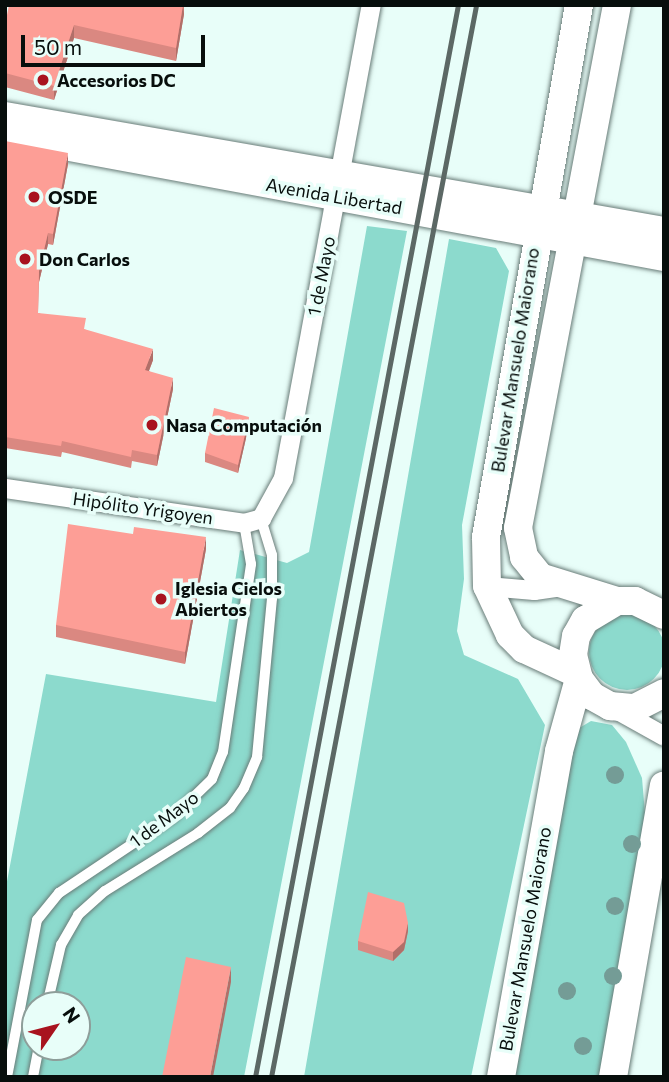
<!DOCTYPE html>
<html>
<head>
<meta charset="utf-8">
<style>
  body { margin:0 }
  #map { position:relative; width:669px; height:1082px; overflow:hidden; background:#e8fef9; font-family:Commissioner,sans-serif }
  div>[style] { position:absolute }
  .green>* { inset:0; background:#8cdacd }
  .round { border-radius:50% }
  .roads { filter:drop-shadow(0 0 2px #697c78) drop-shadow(0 0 2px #697c78) }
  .lane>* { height:10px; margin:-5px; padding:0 5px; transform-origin:5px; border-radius:5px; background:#fff }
  .street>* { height:19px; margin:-9.5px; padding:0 9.5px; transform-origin:9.5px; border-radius:9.5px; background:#fff }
  .secondary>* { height:28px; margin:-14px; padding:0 14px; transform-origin:14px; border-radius:14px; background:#fff }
  .rail>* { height:5px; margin:-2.5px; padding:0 2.5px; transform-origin:2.5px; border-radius:2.5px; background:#5c6865 }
  .trees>* { width:18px; height:18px; margin:-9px; border-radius:50%; background:#749c96 }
  .wall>* { inset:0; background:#da8881 }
  .shaded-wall>* { inset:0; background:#b16f69 }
  .building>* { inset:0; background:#fd9e96 }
  .dots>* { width:19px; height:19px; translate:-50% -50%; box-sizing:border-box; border:4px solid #e8fef9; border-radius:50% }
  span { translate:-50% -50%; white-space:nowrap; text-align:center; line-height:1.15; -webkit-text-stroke:7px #e8fef9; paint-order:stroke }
  .poi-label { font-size:18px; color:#070e0c; font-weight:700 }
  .left { translate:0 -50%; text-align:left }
  .street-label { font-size:18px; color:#070e0c }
  .frame { position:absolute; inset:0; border:7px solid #070e0c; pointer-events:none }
  .north { position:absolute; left:21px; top:991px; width:70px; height:70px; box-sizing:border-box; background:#e8fef9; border:2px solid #8e9e9a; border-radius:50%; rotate:55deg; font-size:19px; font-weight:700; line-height:28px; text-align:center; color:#070e0c }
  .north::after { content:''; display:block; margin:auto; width:24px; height:32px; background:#a8131f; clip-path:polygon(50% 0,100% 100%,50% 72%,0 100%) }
  .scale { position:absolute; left:21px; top:35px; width:184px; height:32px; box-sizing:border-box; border:4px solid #070e0c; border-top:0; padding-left:9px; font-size:21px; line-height:24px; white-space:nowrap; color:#070e0c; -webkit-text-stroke:5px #e8fef9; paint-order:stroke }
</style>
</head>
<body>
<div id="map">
  <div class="green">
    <i style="clip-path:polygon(evenodd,367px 226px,407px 231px,244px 1077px,5px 1077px,5px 892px,46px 674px,216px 702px,240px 550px,287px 563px,309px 552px,367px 226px,35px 1005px,77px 1005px,77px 1047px,35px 1047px,35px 1005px)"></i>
    <i style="clip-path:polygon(449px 239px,496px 248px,509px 271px,462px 525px,464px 579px,457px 631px,464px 655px,518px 679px,545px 725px,471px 1077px,304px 1077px)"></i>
    <i class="round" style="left:589px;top:614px;width:76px;height:76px"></i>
    <i style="clip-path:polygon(591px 721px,612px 725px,626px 742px,642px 778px,645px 814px,600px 1077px,511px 1077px,576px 730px)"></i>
  </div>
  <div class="roads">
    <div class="lane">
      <i style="left:47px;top:1005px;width:62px;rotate:-76.9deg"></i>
      <i style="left:61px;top:945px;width:34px;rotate:-60deg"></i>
      <i style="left:78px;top:915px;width:36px;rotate:-42deg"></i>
      <i style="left:105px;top:891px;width:110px;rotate:-31.9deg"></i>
      <i style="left:198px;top:833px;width:41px;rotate:-38deg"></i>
      <i style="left:230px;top:808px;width:24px;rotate:-55deg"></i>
      <i style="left:244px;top:788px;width:34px;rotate:-67deg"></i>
      <i style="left:257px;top:757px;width:160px;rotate:-84.6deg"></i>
      <i style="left:272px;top:598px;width:43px;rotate:-90deg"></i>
      <i style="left:272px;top:555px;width:39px;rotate:-107deg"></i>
      <i style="left:7px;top:1077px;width:160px;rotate:-79.2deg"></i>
      <i style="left:37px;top:920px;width:35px;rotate:-51deg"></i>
      <i style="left:59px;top:893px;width:138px;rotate:-33.8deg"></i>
      <i style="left:174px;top:816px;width:53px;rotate:-44.2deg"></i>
      <i style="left:212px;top:779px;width:29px;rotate:-68deg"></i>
      <i style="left:223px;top:752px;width:190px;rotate:-81.5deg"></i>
      <i style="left:251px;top:564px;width:42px;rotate:-99.7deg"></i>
      <i style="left:33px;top:1077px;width:31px;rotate:-79deg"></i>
    </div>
    <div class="street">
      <i style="left:5px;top:488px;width:242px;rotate:8.3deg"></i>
      <i style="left:244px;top:523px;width:18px;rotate:-16deg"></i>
      <i style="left:261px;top:518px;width:46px;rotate:-61.2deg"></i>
      <i style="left:283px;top:478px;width:481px;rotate:-79.5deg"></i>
      <i style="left:487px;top:586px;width:47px;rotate:4.9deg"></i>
      <i style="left:534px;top:590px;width:28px;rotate:-8deg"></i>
      <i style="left:614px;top:708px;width:57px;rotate:29.2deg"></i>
    </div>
    <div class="secondary">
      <i style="left:617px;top:5px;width:532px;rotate:100.72deg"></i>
      <i style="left:518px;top:528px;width:30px;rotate:78deg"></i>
      <i style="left:524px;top:557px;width:26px;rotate:51deg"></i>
      <i style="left:540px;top:577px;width:81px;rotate:17.3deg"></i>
      <i style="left:617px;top:601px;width:18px"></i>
      <i style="left:635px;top:601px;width:32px;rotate:26deg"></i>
      <i style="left:5px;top:116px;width:669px;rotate:9.9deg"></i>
      <i style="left:5px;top:135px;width:670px;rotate:10.49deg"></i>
      <i style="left:617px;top:601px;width:37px;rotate:149deg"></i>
      <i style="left:585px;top:620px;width:18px;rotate:119deg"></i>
      <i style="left:576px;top:636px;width:19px;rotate:99deg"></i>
      <i style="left:573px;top:655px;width:25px;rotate:76deg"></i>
      <i style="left:579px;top:679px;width:21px;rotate:53deg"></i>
      <i style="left:592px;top:696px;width:21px;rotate:29deg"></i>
      <i style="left:610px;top:706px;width:25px;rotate:5deg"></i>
      <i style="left:635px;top:708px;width:33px;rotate:-27deg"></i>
      <i style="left:576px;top:673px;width:57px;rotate:-155.2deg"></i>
      <i style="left:524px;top:649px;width:20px;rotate:-135deg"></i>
      <i style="left:510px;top:635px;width:54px;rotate:-115.1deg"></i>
      <i style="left:487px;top:586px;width:49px;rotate:-91.2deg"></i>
      <i style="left:486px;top:537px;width:540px;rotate:-80.08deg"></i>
      <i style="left:501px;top:1077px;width:331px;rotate:-79.9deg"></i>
      <i style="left:559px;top:751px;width:75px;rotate:-74.5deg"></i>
      <i style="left:613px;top:1077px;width:296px;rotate:-80.1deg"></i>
    </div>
  </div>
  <div class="rail">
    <i style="left:255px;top:1077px;width:1091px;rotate:-79.28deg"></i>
    <i style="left:271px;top:1077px;width:1091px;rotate:-79.17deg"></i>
  </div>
  <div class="trees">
    <i style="left:615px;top:775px"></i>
    <i style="left:632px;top:844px"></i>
    <i style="left:615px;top:906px"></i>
    <i style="left:613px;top:976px"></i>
    <i style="left:567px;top:991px"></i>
    <i style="left:583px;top:1046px"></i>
  </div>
  <div class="wall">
    <i style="clip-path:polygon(184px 5px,184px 14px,176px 61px,74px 38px,54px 100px,5px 87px,5px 25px)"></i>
    <i style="clip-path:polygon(5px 141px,68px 164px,53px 245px,48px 244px,39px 282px,38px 313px,86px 330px,153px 360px,149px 371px,173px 389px,157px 466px,132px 461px,131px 468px,62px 452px,61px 457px,5px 448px)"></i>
    <i style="clip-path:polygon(249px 425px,238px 473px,205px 462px,205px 453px)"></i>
    <i style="clip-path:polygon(206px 549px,185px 664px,56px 637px,56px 625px)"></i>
    <i style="clip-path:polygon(408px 931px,404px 950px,393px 961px,358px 950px,358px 941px)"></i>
  </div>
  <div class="shaded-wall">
    <i style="clip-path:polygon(183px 5px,184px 14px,176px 61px,176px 48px)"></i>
    <i style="clip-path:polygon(74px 25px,74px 38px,54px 100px,54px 86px)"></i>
    <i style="clip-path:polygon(68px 153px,68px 164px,53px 245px,53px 234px)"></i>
    <i style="clip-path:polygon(48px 233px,48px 244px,39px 282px,39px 271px)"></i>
    <i style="clip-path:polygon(153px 349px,153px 360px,145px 381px,145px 370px)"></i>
    <i style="clip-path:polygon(173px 378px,173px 389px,157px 466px,157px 455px)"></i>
    <i style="clip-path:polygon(249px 417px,249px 425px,238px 473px,238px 465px)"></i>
    <i style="clip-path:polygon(206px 537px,206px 549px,185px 664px,185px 652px)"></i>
    <i style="clip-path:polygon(408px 923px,408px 931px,404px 950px,393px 961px,393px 952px)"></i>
    <i style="clip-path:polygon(231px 967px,231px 982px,213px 1077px,210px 1077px)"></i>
  </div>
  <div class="building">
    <i style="clip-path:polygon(9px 5px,183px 5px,176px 48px,74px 25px,54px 86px,5px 73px,5px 25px)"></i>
    <i style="clip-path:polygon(5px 141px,68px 153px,53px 234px,48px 233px,39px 271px,38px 313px,86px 318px,84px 329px,153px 349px,145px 370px,173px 378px,157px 455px,132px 450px,131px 457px,62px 441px,61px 446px,5px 437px)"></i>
    <i style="clip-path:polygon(214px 408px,249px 417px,238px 465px,205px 453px)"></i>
    <i style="clip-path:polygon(68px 524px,133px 534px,134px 527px,206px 537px,185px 652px,56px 625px)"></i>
    <i style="clip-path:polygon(368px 892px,404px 903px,408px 923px,404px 942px,393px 952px,358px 941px)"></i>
    <i style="clip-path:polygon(186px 957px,231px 967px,210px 1077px,162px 1077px)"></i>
  </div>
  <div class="dots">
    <i style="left:43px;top:80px;background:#a8131f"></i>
    <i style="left:34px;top:197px;background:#a8131f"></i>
    <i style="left:25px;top:259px;background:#a8131f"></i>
    <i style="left:152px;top:425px;background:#a8131f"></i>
    <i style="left:161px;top:599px;background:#a8131f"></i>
  </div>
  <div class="poi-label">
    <span class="left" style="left:57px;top:80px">Accesorios DC</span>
    <span class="left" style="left:48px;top:197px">OSDE</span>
    <span class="left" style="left:39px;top:259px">Don Carlos</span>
    <span class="left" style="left:166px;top:425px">Nasa Computación</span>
    <span class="left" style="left:175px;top:599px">Iglesia Cielos<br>Abiertos</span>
  </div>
  <div class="street-label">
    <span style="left:334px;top:196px;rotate:10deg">Avenida Libertad</span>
    <span style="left:321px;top:276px;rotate:-79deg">1 de Mayo</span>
    <span style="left:515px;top:360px;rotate:-81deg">Bulevar Mansuelo Maiorano</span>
    <span style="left:143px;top:508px;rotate:8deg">Hipólito Yrigoyen</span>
    <span style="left:164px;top:819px;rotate:-37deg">1 de Mayo</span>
    <span style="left:525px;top:939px;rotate:-80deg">Bulevar Mansuelo Maiorano</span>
  </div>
  <div class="frame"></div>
  <div class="north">N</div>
  <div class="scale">50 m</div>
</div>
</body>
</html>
